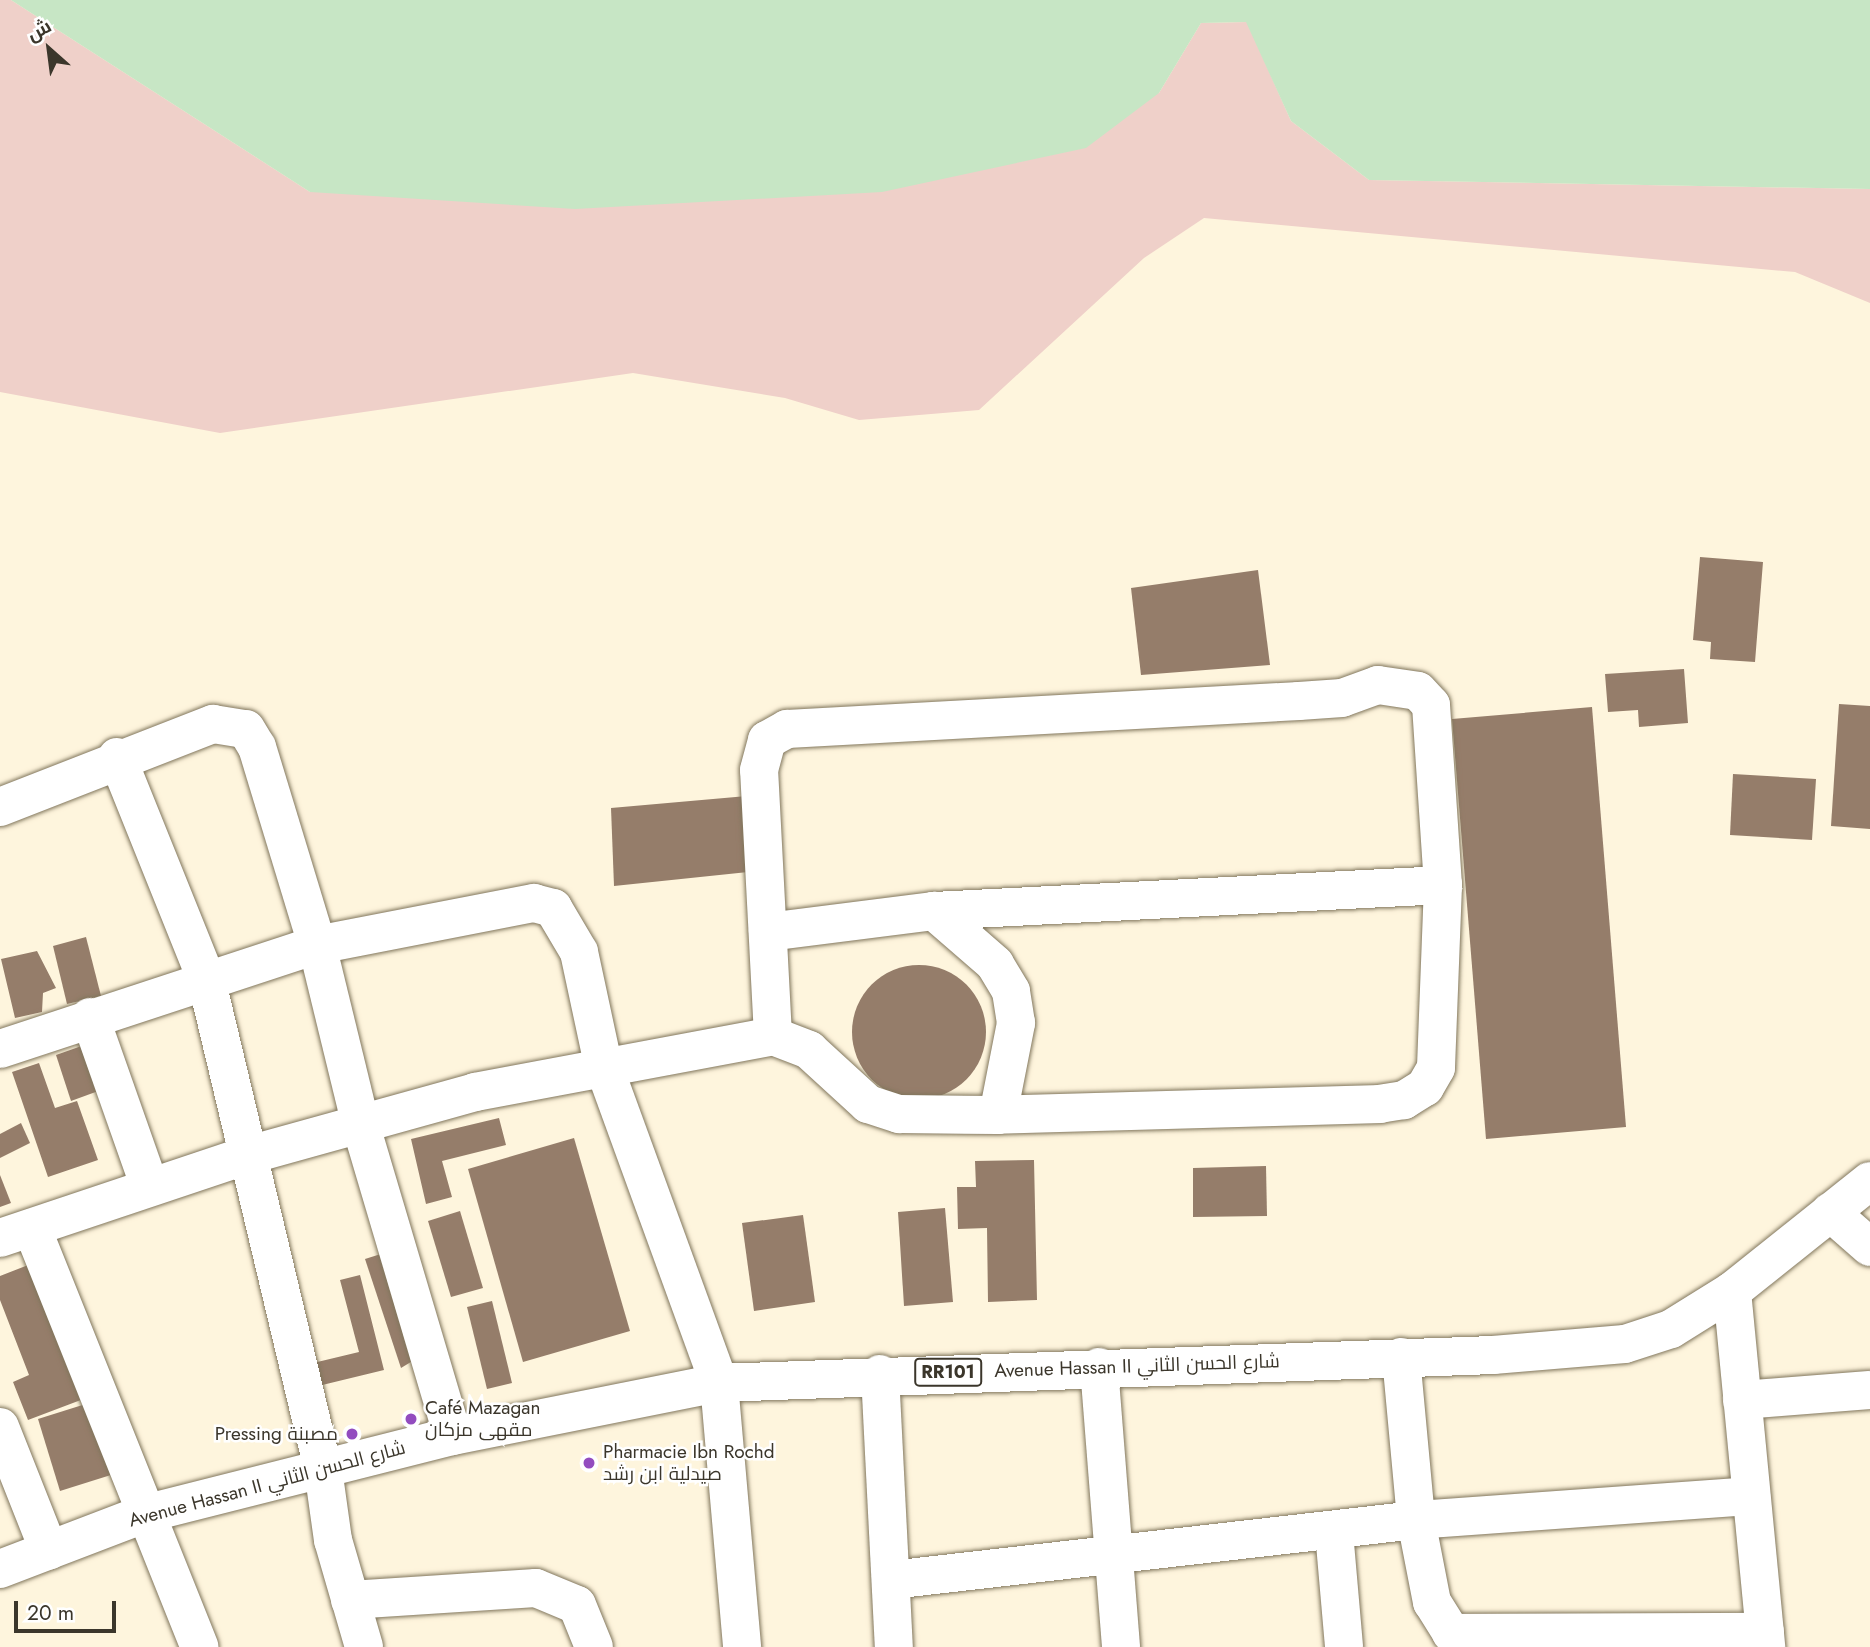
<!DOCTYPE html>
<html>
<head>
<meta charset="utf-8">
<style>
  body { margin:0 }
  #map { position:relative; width:1870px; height:1647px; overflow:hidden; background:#fef5dd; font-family:Jost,Cairo,sans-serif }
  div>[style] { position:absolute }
  .green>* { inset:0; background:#efd0c9 }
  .water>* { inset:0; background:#c7e6c5 }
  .building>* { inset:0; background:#957d6a }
  .round { border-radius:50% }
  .roads { filter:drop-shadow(0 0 2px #81765c) drop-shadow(0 0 2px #81765c) }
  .minor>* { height:38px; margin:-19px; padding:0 19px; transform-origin:19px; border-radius:19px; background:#fff }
  .major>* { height:38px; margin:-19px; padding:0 19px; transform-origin:19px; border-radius:19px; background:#fff }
  .dots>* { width:19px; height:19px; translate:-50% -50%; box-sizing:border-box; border:4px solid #fff; border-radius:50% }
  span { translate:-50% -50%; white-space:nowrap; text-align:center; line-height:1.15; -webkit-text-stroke:5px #fff; paint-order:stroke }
  .shield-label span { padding:2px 5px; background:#fff; border:2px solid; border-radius:5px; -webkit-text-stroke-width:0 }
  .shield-label { font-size:18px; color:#3b362b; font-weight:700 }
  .street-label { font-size:19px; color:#3b362b }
  .poi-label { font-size:19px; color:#3b362b }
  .left { translate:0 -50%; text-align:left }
  .right { translate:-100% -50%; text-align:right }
  .north { position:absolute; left:14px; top:14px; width:70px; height:70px; -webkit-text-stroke:5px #fff; paint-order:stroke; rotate:332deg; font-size:19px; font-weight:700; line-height:28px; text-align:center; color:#3b362b }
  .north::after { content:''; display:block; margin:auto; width:24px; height:32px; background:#3b362b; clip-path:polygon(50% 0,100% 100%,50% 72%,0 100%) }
  .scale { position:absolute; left:14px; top:1601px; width:102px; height:32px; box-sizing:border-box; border:4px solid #3b362b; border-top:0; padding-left:9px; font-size:21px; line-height:24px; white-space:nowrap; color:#3b362b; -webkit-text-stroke:5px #fff; paint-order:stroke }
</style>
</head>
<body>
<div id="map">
  <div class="green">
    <i style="clip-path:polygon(0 0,11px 0,310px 192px,1159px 93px,1201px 23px,1247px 22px,1291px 121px,1369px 180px,1870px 189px,1870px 303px,1795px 272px,1204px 218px,1144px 258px,979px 410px,859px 420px,785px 398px,633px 373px,220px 433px,0 392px)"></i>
  </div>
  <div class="water">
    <i style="clip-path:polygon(11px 0,1870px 0,1870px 189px,1369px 180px,1291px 121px,1246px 22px,1201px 23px,1159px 93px,1086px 148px,882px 192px,575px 209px,310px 192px)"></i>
  </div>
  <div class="building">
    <i style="clip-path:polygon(1700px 557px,1763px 562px,1755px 662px,1710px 659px,1711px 642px,1693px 640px)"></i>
    <i style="clip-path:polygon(1258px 570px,1270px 665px,1141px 675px,1131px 588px)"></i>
    <i style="clip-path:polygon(1684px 669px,1688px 723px,1639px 727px,1638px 710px,1608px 712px,1605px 674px)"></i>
    <i style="clip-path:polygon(1839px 704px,1870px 706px,1870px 829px,1831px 826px)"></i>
    <i style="clip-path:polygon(1592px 707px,1626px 1127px,1486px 1139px,1452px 719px)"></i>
    <i style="clip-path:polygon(1733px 774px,1816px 779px,1812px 840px,1730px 835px)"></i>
    <i style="clip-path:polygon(747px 796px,748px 872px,614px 886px,611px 808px)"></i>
    <i style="clip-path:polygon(86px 937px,101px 996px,67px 1004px,53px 946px)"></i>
    <i style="clip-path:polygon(37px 951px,56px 988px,43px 993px,42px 1012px,15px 1018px,1px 959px)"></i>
    <i class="round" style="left:852px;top:965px;width:134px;height:134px"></i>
    <i style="clip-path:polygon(90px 1043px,112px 1086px,71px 1101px,56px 1055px)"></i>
    <i style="clip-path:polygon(39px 1063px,55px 1108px,77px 1101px,98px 1160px,48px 1177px,12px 1072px)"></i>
    <i style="clip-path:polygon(499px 1118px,506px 1145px,442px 1161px,452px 1197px,426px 1204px,411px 1139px)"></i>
    <i style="clip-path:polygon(21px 1123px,30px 1143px,0 1158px,0 1134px)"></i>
    <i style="clip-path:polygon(574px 1138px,630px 1331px,523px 1362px,468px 1169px)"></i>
    <i style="clip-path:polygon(1034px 1160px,1037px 1300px,988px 1302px,987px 1228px,958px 1229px,957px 1187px,976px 1187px,975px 1161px)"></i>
    <i style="clip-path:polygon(1266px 1166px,1267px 1216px,1193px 1217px,1193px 1168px)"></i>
    <i style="clip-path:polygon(0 1175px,11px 1203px,0 1207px)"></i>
    <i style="clip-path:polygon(945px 1208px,953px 1302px,904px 1306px,898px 1212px)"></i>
    <i style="clip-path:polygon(460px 1211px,483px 1288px,451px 1297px,428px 1221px)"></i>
    <i style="clip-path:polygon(803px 1215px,815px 1302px,754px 1311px,742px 1223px)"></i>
    <i style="clip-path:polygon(384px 1253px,419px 1357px,401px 1368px,365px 1259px)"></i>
    <i style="clip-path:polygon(41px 1260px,94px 1395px,28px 1420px,13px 1382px,29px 1375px,0 1300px,0 1276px)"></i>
    <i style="clip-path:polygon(360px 1275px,384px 1370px,314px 1387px,309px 1364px,359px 1352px,340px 1280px)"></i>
    <i style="clip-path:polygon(492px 1301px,512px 1383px,487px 1389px,467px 1307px)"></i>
    <i style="clip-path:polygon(92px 1402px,114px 1474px,60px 1491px,38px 1419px)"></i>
  </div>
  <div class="roads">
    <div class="minor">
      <i style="left:117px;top:757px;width:238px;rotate:68.1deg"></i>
      <i style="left:206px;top:978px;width:505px;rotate:76.6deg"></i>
      <i style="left:323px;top:1469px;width:72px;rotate:82deg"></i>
      <i style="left:333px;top:1540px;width:111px;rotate:73.8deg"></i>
      <i style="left:0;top:807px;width:229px;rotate:-21.3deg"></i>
      <i style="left:213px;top:724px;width:33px;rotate:9deg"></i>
      <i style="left:246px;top:729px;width:21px;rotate:59deg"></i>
      <i style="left:257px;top:747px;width:207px;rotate:73.1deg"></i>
      <i style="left:317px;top:945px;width:186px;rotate:76.3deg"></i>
      <i style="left:361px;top:1126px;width:323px;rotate:73.5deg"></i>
      <i style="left:768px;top:932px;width:167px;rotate:-7.2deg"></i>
      <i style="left:934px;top:911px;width:510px;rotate:-2.92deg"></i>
      <i style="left:90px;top:1017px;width:180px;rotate:70.6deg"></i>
      <i style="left:773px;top:1036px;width:266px;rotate:-93deg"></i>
      <i style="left:759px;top:770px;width:31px;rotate:-75deg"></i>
      <i style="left:767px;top:740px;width:23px;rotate:-29deg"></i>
      <i style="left:787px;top:729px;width:513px;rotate:-3.13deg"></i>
      <i style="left:1299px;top:701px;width:43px;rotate:-4deg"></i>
      <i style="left:1342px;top:698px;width:38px;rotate:-20deg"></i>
      <i style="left:1378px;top:685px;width:40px;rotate:8.5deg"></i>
      <i style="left:1418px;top:691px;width:19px;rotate:47deg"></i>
      <i style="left:1431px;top:705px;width:180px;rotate:86.2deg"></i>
      <i style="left:1443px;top:885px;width:183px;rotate:92.2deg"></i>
      <i style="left:1436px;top:1068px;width:22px;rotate:120deg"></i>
      <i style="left:1425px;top:1087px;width:25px;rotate:148deg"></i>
      <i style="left:1404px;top:1100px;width:24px;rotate:171deg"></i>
      <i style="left:1380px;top:1104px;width:382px;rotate:178.4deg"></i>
      <i style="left:0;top:1049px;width:334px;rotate:-18.2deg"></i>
      <i style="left:317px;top:945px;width:221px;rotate:-11deg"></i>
      <i style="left:534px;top:903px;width:20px;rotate:15deg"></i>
      <i style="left:553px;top:908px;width:51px;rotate:59.4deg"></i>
      <i style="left:579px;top:952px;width:115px;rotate:77.9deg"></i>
      <i style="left:603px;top:1064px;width:339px;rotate:70deg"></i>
      <i style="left:719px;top:1383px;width:265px;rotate:85deg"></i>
      <i style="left:1830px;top:1212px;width:53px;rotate:41.2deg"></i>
      <i style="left:32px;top:1228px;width:451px;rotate:68.2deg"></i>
      <i style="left:0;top:1238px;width:258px;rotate:-18.5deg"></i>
      <i style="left:245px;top:1156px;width:239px;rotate:-15.5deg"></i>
      <i style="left:475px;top:1092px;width:303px;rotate:-10.6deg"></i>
      <i style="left:773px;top:1036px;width:39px;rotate:21deg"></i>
      <i style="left:809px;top:1050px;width:80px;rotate:42.5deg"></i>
      <i style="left:868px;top:1104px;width:33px;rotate:18deg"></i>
      <i style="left:899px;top:1114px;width:99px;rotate:0.6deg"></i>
      <i style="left:998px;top:1115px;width:94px;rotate:-78.9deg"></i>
      <i style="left:1016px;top:1023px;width:32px;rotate:-99deg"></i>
      <i style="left:1011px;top:991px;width:31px;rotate:-121deg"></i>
      <i style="left:995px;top:964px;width:81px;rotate:-139deg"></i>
      <i style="left:1732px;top:1291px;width:358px;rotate:84.5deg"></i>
      <i style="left:1401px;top:1357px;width:164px;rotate:84.7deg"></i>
      <i style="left:1416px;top:1520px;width:84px;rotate:79deg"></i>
      <i style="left:1432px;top:1602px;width:36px;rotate:58deg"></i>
      <i style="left:1451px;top:1633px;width:314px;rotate:-0.2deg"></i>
      <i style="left:1099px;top:1367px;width:281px;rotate:85.5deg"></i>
      <i style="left:880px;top:1374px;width:273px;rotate:87.1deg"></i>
      <i style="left:1742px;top:1400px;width:128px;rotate:-4.5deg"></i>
      <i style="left:0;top:1427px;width:133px;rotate:68.4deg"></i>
      <i style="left:1334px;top:1532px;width:115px;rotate:85deg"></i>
      <i style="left:891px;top:1580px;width:528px;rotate:-6.52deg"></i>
      <i style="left:1416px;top:1520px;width:336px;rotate:-4.1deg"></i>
      <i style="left:350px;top:1600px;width:186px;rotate:-3.7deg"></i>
      <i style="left:536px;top:1588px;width:44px;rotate:22.5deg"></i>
      <i style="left:577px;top:1605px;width:45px;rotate:68deg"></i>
    </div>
    <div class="major">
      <i style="left:0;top:1569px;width:154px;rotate:-20.9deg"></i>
      <i style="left:144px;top:1514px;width:319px;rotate:-14.2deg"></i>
      <i style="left:453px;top:1436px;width:271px;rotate:-11.3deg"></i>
      <i style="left:719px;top:1383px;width:775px;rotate:-2.07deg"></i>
      <i style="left:1493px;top:1355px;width:132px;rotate:-4.8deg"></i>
      <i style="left:1625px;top:1344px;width:48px;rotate:-18.1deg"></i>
      <i style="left:1671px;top:1329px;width:72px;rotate:-31.9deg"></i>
      <i style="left:1732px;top:1291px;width:176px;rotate:-38.6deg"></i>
    </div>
  </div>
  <div class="dots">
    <i style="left:411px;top:1419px;background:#934cbf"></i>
    <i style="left:352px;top:1434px;background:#934cbf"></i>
    <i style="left:589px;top:1463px;background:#934cbf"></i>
  </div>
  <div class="shield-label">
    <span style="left:948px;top:1372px">RR101</span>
  </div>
  <div class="street-label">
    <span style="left:1137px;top:1366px;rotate:-2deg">Avenue Hassan II شارع الحسن الثاني</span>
    <span style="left:267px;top:1484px;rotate:-15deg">Avenue Hassan II شارع الحسن الثاني</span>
  </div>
  <div class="poi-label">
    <span class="left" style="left:425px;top:1419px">Café Mazagan<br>مقهى مزكان</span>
    <span class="right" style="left:338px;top:1434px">Pressing مصبنة</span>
    <span class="left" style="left:603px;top:1463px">Pharmacie Ibn Rochd<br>صيدلية ابن رشد</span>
  </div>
  <div class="north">ش</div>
  <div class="scale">20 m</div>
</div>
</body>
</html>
